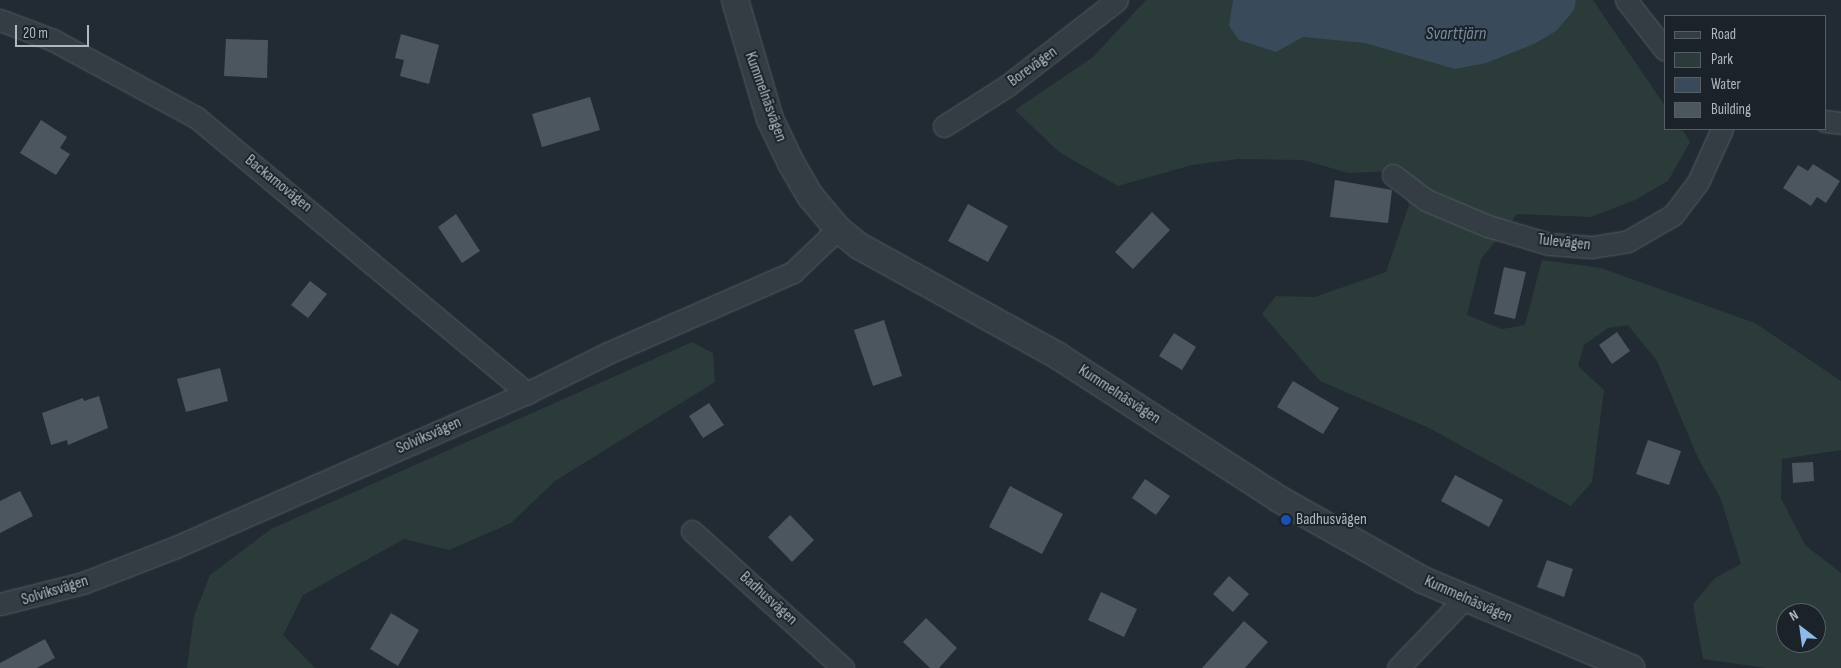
<!DOCTYPE html>
<html>
<head>
<meta charset="utf-8">
<style>
  body { margin:0 }
  #map { position:relative; width:1841px; height:668px; overflow:hidden; background:#222b33; font-family:"Sofia Sans Condensed",sans-serif }
  div>[style] { position:absolute }
  .green>* { inset:0; background:#2a3b39 }
  .water>* { inset:0; background:#394b5b }
  .building>* { inset:0; background:#4b565f }
  .roads { filter:drop-shadow(0 0 1px #525b62) drop-shadow(0 0 1px #525b62) }
  .minor>* { height:21px; margin:-10.5px; padding:0 10.5px; transform-origin:10.5px; border-radius:10.5px; background:#353d44 }
  .tertiary>* { height:26px; margin:-13px; padding:0 13px; transform-origin:13px; border-radius:13px; background:#353d44 }
  .dots>* { width:14px; height:14px; translate:-50% -50%; box-sizing:border-box; border:2px solid #1b2229; border-radius:50% }
  span { translate:-50% -50%; white-space:nowrap; text-align:center; line-height:1.15; -webkit-text-stroke:4px #1b2229; paint-order:stroke }
  .street-label { font-size:16px; color:#afb8c1 }
  .poi-label { font-size:16px; color:#afb8c1 }
  .left { translate:0 -50%; text-align:left }
  .water-label { font-size:18px; color:#748ca1; font-style:italic }
  .legend { position:absolute; left:1664px; top:15px; width:162px; height:115px; box-sizing:border-box; background:#1b2229; border:1px solid #565e66; margin:0; padding:6px 9px; list-style:none; font-size:15px; color:#afb8c1 }
  .legend li { display:flex; align-items:center; gap:10px; height:25px }
  .legend b { width:25px; border:1px solid #565e66 }
  .north { position:absolute; left:1776px; top:603px; width:50px; height:50px; box-sizing:border-box; background:#1b2229; border:1px solid #565e66; border-radius:50%; rotate:330deg; font-size:14px; font-weight:700; line-height:20px; text-align:center; color:#afb8c1 }
  .north::after { content:''; display:block; margin:auto; width:18px; height:22px; background:#8dbbe9; clip-path:polygon(50% 0,100% 100%,50% 72%,0 100%) }
  .scale { position:absolute; left:15px; top:25px; width:74px; height:22px; box-sizing:border-box; border:2px solid #afb8c1; border-top:0; padding-left:6px; font-size:15px; line-height:18px; white-space:nowrap; color:#afb8c1; -webkit-text-stroke:4px #1b2229; paint-order:stroke }
</style>
</head>
<body>
<div id="map">
  <div class="green">
    <i style="clip-path:polygon(evenodd,1146px 0,1593px 0,1665px 106px,1665px 129px,1682px 129px,1690px 142px,1668px 181px,1635px 200px,1591px 217px,1517px 214px,1481px 259px,1467px 315px,1502px 329px,1525px 325px,1542px 260px,1601px 268px,1755px 323px,1841px 381px,1841px 450px,1782px 459px,1781px 498px,1805px 545px,1841px 573px,1841px 668px,1766px 668px,1703px 659px,1693px 604px,1715px 578px,1741px 564px,1720px 497px,1698px 458px,1657px 361px,1628px 325px,1608px 328px,1584px 345px,1578px 366px,1604px 390px,1592px 482px,1571px 506px,1427px 427px,1320px 381px,1262px 314px,1276px 296px,1315px 297px,1386px 272px,1409px 205px,1395px 171px,1348px 173px,1303px 160px,1238px 159px,1192px 165px,1118px 186px,1059px 152px,1015px 110px,1093px 57px,1146px 0,1786px 613px,1816px 613px,1816px 643px,1786px 643px,1786px 613px)"></i>
    <i style="clip-path:polygon(692px 342px,713px 353px,715px 382px,555px 481px,511px 523px,449px 550px,404px 539px,303px 595px,283px 635px,315px 668px,187px 668px,194px 616px,210px 575px,271px 529px)"></i>
  </div>
  <div class="water">
    <i style="clip-path:polygon(1233px 0,1576px 0,1574px 10px,1556px 31px,1534px 44px,1486px 63px,1455px 69px,1365px 43px,1303px 37px,1276px 52px,1239px 40px,1229px 26px)"></i>
  </div>
  <div class="building">
    <i style="clip-path:polygon(401px 34px,439px 45px,429px 84px,400px 76px,404px 60px,395px 58px)"></i>
    <i style="clip-path:polygon(226px 39px,268px 40px,267px 78px,224px 76px)"></i>
    <i style="clip-path:polygon(590px 97px,600px 130px,542px 147px,532px 114px)"></i>
    <i style="clip-path:polygon(41px 120px,67px 137px,60px 148px,70px 154px,56px 175px,20px 153px)"></i>
    <i style="clip-path:polygon(1813px 164px,1840px 181px,1826px 203px,1817px 197px,1811px 206px,1783px 188px,1798px 165px,1808px 171px)"></i>
    <i style="clip-path:polygon(1335px 180px,1392px 190px,1388px 223px,1330px 217px)"></i>
    <i style="clip-path:polygon(968px 204px,1008px 226px,988px 262px,948px 241px)"></i>
    <i style="clip-path:polygon(1152px 212px,1170px 230px,1133px 269px,1115px 252px)"></i>
    <i style="clip-path:polygon(456px 214px,480px 251px,462px 263px,438px 227px)"></i>
    <i style="clip-path:polygon(1504px 267px,1526px 272px,1515px 319px,1494px 314px)"></i>
    <i style="clip-path:polygon(310px 281px,327px 294px,308px 318px,291px 305px)"></i>
    <i style="clip-path:polygon(884px 320px,902px 376px,873px 386px,854px 330px)"></i>
    <i style="clip-path:polygon(1617px 332px,1630px 351px,1612px 364px,1599px 345px)"></i>
    <i style="clip-path:polygon(1174px 333px,1196px 347px,1182px 370px,1159px 356px)"></i>
    <i style="clip-path:polygon(220px 368px,228px 401px,186px 412px,177px 379px)"></i>
    <i style="clip-path:polygon(1293px 381px,1339px 408px,1323px 434px,1277px 407px)"></i>
    <i style="clip-path:polygon(99px 396px,108px 428px,68px 445px,67px 440px,51px 445px,42px 413px,83px 398px,84px 401px)"></i>
    <i style="clip-path:polygon(709px 403px,724px 425px,703px 438px,689px 416px)"></i>
    <i style="clip-path:polygon(1648px 440px,1681px 451px,1669px 485px,1636px 474px)"></i>
    <i style="clip-path:polygon(1813px 462px,1814px 481px,1793px 483px,1792px 463px)"></i>
    <i style="clip-path:polygon(1455px 475px,1503px 500px,1489px 527px,1441px 501px)"></i>
    <i style="clip-path:polygon(1145px 479px,1170px 496px,1156px 515px,1132px 498px)"></i>
    <i style="clip-path:polygon(1010px 486px,1063px 514px,1042px 554px,989px 527px)"></i>
    <i style="clip-path:polygon(20px 491px,33px 516px,0 533px,0 501px)"></i>
    <i style="clip-path:polygon(790px 515px,814px 540px,792px 562px,768px 537px)"></i>
    <i style="clip-path:polygon(1547px 560px,1573px 569px,1564px 597px,1537px 587px)"></i>
    <i style="clip-path:polygon(1229px 576px,1249px 594px,1233px 612px,1213px 594px)"></i>
    <i style="clip-path:polygon(1101px 592px,1137px 609px,1124px 637px,1088px 620px)"></i>
    <i style="clip-path:polygon(391px 613px,419px 630px,398px 666px,370px 649px)"></i>
    <i style="clip-path:polygon(926px 618px,957px 648px,939px 668px,930px 668px,903px 642px)"></i>
    <i style="clip-path:polygon(1244px 621px,1268px 642px,1245px 668px,1202px 668px)"></i>
    <i style="clip-path:polygon(45px 639px,55px 658px,37px 668px,0 668px,0 663px)"></i>
  </div>
  <div class="roads">
    <div class="minor">
      <i style="left:1626px;top:0;width:63px;rotate:52deg"></i>
      <i style="left:0;top:20px;width:57px;rotate:20.7deg"></i>
      <i style="left:53px;top:40px;width:164px;rotate:28.4deg"></i>
      <i style="left:197px;top:118px;width:430px;rotate:39.8deg"></i>
      <i style="left:1825px;top:121px;width:16px;rotate:7deg"></i>
      <i style="left:944px;top:126px;width:76px;rotate:-32.6deg"></i>
      <i style="left:1008px;top:85px;width:138px;rotate:-37.9deg"></i>
      <i style="left:1393px;top:175px;width:41px;rotate:37.1deg"></i>
      <i style="left:1426px;top:200px;width:67px;rotate:22.8deg"></i>
      <i style="left:1488px;top:226px;width:64px;rotate:16.4deg"></i>
      <i style="left:1549px;top:244px;width:43px;rotate:4deg"></i>
      <i style="left:1592px;top:247px;width:36px;rotate:-9deg"></i>
      <i style="left:1628px;top:241px;width:52px;rotate:-30deg"></i>
      <i style="left:1673px;top:215px;width:41px;rotate:-52.9deg"></i>
      <i style="left:1698px;top:182px;width:58px;rotate:-65.6deg"></i>
      <i style="left:692px;top:531px;width:204px;rotate:42.2deg"></i>
      <i style="left:0;top:604px;width:86px;rotate:-14.2deg"></i>
      <i style="left:83px;top:583px;width:100px;rotate:-21.2deg"></i>
      <i style="left:176px;top:547px;width:383px;rotate:-23.7deg"></i>
      <i style="left:527px;top:393px;width:90px;rotate:-26.3deg"></i>
      <i style="left:608px;top:353px;width:202px;rotate:-23.6deg"></i>
      <i style="left:793px;top:272px;width:62px;rotate:-43.7deg"></i>
      <i style="left:1398px;top:668px;width:95px;rotate:-46.3deg"></i>
    </div>
    <div class="tertiary">
      <i style="left:735px;top:0;width:124px;rotate:73.6deg"></i>
      <i style="left:770px;top:119px;width:49px;rotate:64.5deg"></i>
      <i style="left:791px;top:163px;width:39px;rotate:60deg"></i>
      <i style="left:811px;top:197px;width:42px;rotate:49.8deg"></i>
      <i style="left:838px;top:229px;width:27px;rotate:39deg"></i>
      <i style="left:859px;top:246px;width:227px;rotate:28.9deg"></i>
      <i style="left:1058px;top:356px;width:263px;rotate:32.9deg"></i>
      <i style="left:1279px;top:499px;width:165px;rotate:29.4deg"></i>
      <i style="left:1423px;top:580px;width:226px;rotate:22.9deg"></i>
    </div>
  </div>
  <div class="dots">
    <i style="left:1286px;top:520px;background:#1a4fb4"></i>
  </div>
  <div class="street-label">
    <span style="left:1033px;top:67px;rotate:-36deg">Borevägen</span>
    <span style="left:765px;top:97px;rotate:70deg">Kummelnäsvägen</span>
    <span style="left:278px;top:184px;rotate:39deg">Backamovägen</span>
    <span style="left:1564px;top:243px;rotate:6deg">Tulevägen</span>
    <span style="left:1119px;top:395px;rotate:33deg">Kummelnäsvägen</span>
    <span style="left:429px;top:436px;rotate:-24deg">Solviksvägen</span>
    <span style="left:55px;top:591px;rotate:-17deg">Solviksvägen</span>
    <span style="left:768px;top:599px;rotate:42deg">Badhusvägen</span>
    <span style="left:1468px;top:600px;rotate:24deg">Kummelnäsvägen</span>
  </div>
  <div class="poi-label">
    <span class="left" style="left:1296px;top:520px">Badhusvägen</span>
  </div>
  <div class="water-label">
    <span style="left:1456px;top:34px">Svarttjärn</span>
  </div>
  <ul class="legend">
  <li><b style="height:6px;background:#353d44"></b>Road</li>
  <li><b style="height:14px;background:#2a3b39"></b>Park</li>
  <li><b style="height:14px;background:#394b5b"></b>Water</li>
  <li><b style="height:14px;background:#4b565f"></b>Building</li>
  </ul>
  <div class="north">N</div>
  <div class="scale">20 m</div>
</div>
</body>
</html>
